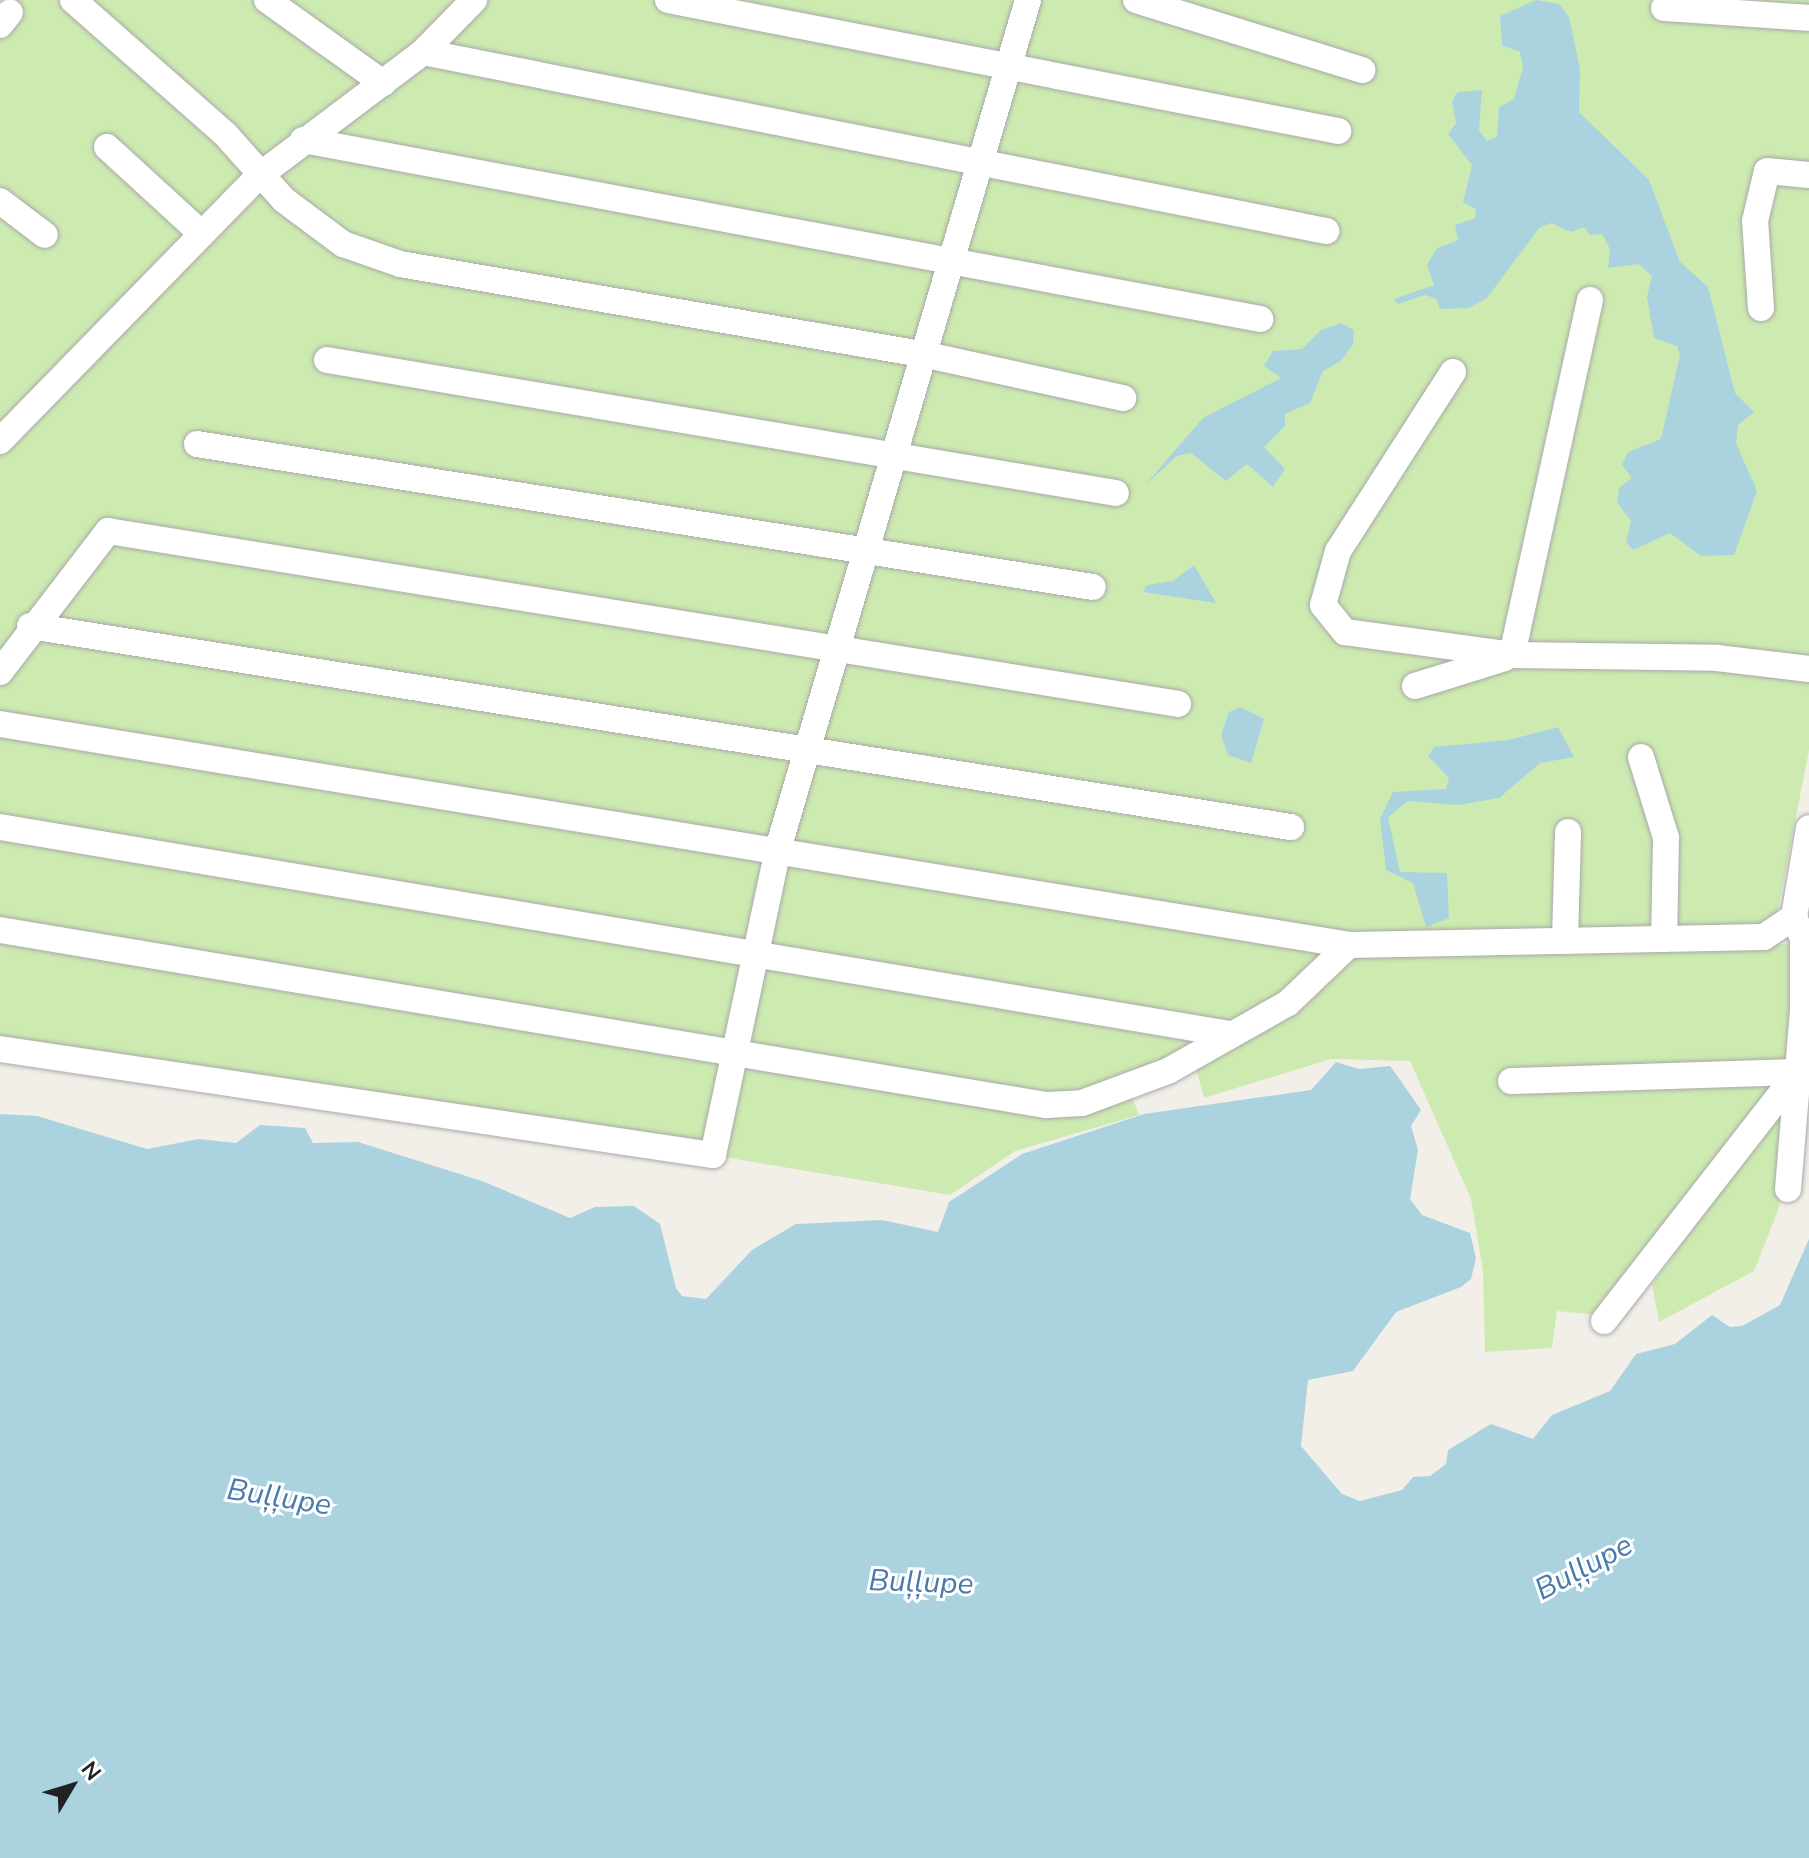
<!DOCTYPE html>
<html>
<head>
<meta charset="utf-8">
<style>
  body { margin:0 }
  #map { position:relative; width:1809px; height:1858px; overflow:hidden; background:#f2efe9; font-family:"Nunito Sans",sans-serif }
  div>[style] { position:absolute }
  .grass>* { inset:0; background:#cdebb0 }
  .water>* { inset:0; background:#aad3df }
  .roads { filter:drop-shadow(0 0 2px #a9a9a9) drop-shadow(0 0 2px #a9a9a9) }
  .minor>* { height:26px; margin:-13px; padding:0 13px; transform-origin:13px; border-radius:13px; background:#fff }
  span { translate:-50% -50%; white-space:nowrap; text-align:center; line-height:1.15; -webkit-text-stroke:6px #fff; paint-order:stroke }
  .water-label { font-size:30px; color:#4a7aab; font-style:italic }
  .north { position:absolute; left:32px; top:1746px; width:80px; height:80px; -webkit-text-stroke:6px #fff; paint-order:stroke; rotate:52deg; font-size:22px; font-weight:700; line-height:32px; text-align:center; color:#222 }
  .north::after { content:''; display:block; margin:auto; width:28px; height:36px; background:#222; clip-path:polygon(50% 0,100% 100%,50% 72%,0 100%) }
</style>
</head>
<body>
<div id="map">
  <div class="grass">
    <i style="clip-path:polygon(0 0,1809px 0,1809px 750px,1777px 914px,1757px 928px,1328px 933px,1322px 961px,1270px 1003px,1227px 1029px,1187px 1021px,1187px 1055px,1127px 1083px,1139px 1115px,1015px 1151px,950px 1195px,461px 1113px,0 1049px)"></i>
    <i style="clip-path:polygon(1795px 944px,1794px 1061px,1597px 1315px,1557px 1311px,1552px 1348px,1485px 1352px,1483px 1271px,1471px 1199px,1410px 1061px,1331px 1059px,1204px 1098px,1195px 1065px,1355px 952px)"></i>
    <i style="clip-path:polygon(1785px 1101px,1790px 1111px,1779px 1208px,1754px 1271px,1659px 1322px,1652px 1285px)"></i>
  </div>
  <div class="water">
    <i style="clip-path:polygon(1536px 0,1559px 4px,1569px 17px,1580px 69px,1579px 112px,1649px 180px,1680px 262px,1708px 287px,1735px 393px,1754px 412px,1738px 425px,1736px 443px,1757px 491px,1734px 555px,1701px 556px,1670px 533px,1633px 550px,1626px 542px,1631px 521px,1617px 502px,1619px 488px,1632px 478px,1622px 465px,1628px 452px,1661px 439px,1680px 355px,1677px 346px,1654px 338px,1647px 297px,1652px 276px,1639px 264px,1608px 268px,1610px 249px,1602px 234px,1590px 235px,1584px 227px,1571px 232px,1551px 223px,1539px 228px,1487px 298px,1469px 308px,1440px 309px,1437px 299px,1425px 295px,1398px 304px,1394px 299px,1434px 285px,1427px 265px,1436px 249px,1458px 240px,1455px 225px,1475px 218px,1476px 209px,1463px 202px,1472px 165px,1448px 134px,1456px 123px,1452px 101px,1458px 92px,1482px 90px,1479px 130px,1487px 141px,1497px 137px,1499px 107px,1514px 99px,1523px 67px,1520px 52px,1502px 45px,1500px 16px)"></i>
    <i style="clip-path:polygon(1341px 323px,1354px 330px,1353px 344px,1341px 361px,1323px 371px,1310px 403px,1285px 414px,1285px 426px,1264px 447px,1285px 469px,1273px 487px,1247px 464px,1226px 481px,1191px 453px,1177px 456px,1145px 485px,1203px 418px,1281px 378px,1264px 366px,1273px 351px,1302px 349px,1321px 330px)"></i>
    <i style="clip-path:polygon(1194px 565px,1216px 603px,1143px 592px,1147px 585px,1173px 581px)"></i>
    <i style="clip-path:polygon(1241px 707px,1264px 719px,1251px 763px,1228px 755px,1221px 735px,1229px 712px)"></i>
    <i style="clip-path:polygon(1558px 727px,1574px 757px,1540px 763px,1499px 798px,1458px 805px,1408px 801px,1388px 817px,1400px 872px,1447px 873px,1449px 918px,1426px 927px,1413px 883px,1386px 870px,1380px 819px,1393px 792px,1446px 789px,1449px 778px,1428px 756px,1434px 747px,1509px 740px)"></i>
    <i style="clip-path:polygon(1336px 1062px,1359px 1069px,1390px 1066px,1396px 1074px,1421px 1110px,1411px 1126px,1418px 1150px,1410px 1199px,1422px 1215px,1470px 1233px,1476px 1258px,1471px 1279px,1461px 1287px,1396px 1312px,1353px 1371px,1308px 1380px,1301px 1446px,1342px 1494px,1360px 1501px,1402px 1490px,1413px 1477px,1430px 1476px,1446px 1464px,1448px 1450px,1491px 1424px,1533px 1439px,1552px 1415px,1610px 1391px,1636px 1354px,1675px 1344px,1712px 1315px,1730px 1327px,1742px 1326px,1780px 1305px,1809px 1239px,1809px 1858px,0 1858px,0 1114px,37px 1116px,147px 1149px,199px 1139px,236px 1143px,260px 1125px,305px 1128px,313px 1143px,358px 1142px,482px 1181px,570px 1218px,595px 1207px,634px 1206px,660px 1224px,676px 1288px,682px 1296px,706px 1299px,752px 1250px,796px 1224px,882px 1220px,938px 1232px,949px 1202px,1022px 1154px,1144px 1114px,1311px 1090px)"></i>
  </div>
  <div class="roads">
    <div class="minor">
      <i style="left:73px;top:0;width:204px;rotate:41.4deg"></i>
      <i style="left:226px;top:135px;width:87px;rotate:48.3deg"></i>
      <i style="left:284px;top:200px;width:74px;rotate:36.7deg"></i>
      <i style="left:343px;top:244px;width:60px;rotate:19.3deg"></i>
      <i style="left:400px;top:264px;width:535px;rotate:9.8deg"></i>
      <i style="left:927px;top:355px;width:201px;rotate:12.4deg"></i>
      <i style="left:267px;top:0;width:143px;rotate:35.6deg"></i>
      <i style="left:668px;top:0;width:683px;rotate:11.06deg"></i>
      <i style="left:1136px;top:0;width:237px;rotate:17.2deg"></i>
      <i style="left:1664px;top:8px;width:145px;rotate:3.9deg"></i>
      <i style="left:0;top:25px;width:16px;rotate:-52deg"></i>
      <i style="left:423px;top:52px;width:921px;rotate:11.21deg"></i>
      <i style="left:303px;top:140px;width:974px;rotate:10.59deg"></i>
      <i style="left:107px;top:147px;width:127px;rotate:42.5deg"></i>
      <i style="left:0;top:201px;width:56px;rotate:37.1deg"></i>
      <i style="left:1590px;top:300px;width:363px;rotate:102.4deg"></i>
      <i style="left:1512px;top:655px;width:205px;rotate:0.8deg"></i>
      <i style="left:1717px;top:658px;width:93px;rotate:6.8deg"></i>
      <i style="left:1761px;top:308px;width:87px;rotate:-93.9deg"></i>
      <i style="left:1755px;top:221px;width:51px;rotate:-76.5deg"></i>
      <i style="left:1767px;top:171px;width:42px;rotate:5.4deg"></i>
      <i style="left:327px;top:360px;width:800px;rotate:9.57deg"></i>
      <i style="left:1453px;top:372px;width:213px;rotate:122.7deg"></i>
      <i style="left:1338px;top:551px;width:56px;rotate:105.5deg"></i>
      <i style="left:1323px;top:605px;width:35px;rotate:51deg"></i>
      <i style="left:1345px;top:632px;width:169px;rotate:7.8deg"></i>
      <i style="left:0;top:441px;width:372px;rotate:-45.7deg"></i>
      <i style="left:260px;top:175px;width:204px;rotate:-37deg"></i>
      <i style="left:423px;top:52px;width:73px;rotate:-45.6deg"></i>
      <i style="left:197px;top:444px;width:907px;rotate:9.07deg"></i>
      <i style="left:30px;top:626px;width:1277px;rotate:9.06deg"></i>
      <i style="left:0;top:672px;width:178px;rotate:-52.5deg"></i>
      <i style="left:108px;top:531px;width:1084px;rotate:9.18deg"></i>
      <i style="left:1415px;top:686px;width:94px;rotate:-17.3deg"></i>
      <i style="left:0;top:724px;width:1367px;rotate:9.3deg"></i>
      <i style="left:1349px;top:945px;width:415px;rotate:-1.1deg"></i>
      <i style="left:1764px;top:937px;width:36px;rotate:-34deg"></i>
      <i style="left:1641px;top:757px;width:85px;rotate:72.8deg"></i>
      <i style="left:1666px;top:838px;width:101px;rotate:91.1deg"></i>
      <i style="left:0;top:827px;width:1246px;rotate:9.56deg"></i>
      <i style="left:0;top:930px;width:1061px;rotate:9.5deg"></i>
      <i style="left:1046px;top:1105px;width:36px;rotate:-3deg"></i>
      <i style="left:1082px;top:1103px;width:92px;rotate:-20.4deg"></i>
      <i style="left:1168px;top:1071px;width:138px;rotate:-29.5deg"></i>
      <i style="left:1288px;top:1003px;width:84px;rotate:-43.6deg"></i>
      <i style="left:1565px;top:941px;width:109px;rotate:-88.4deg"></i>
      <i style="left:0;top:1049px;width:721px;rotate:8.46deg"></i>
      <i style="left:713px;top:1155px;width:313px;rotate:-78deg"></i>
      <i style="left:778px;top:849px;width:885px;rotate:-73.59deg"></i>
      <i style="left:1511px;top:1081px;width:287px;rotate:-1.8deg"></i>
      <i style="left:1788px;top:1189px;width:178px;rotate:-85.2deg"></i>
      <i style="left:1803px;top:1012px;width:73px;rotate:-90deg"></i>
      <i style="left:1803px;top:939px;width:24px;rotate:-112deg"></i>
      <i style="left:1794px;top:917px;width:90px;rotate:-80.4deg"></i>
      <i style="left:1604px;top:1321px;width:316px;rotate:-52.1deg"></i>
    </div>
  </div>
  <div class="water-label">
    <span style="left:279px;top:1498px;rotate:9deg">Buļļupe</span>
    <span style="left:1584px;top:1568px;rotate:-28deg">Buļļupe</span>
    <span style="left:921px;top:1583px;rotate:2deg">Buļļupe</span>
  </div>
  <div class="north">N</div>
</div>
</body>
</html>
